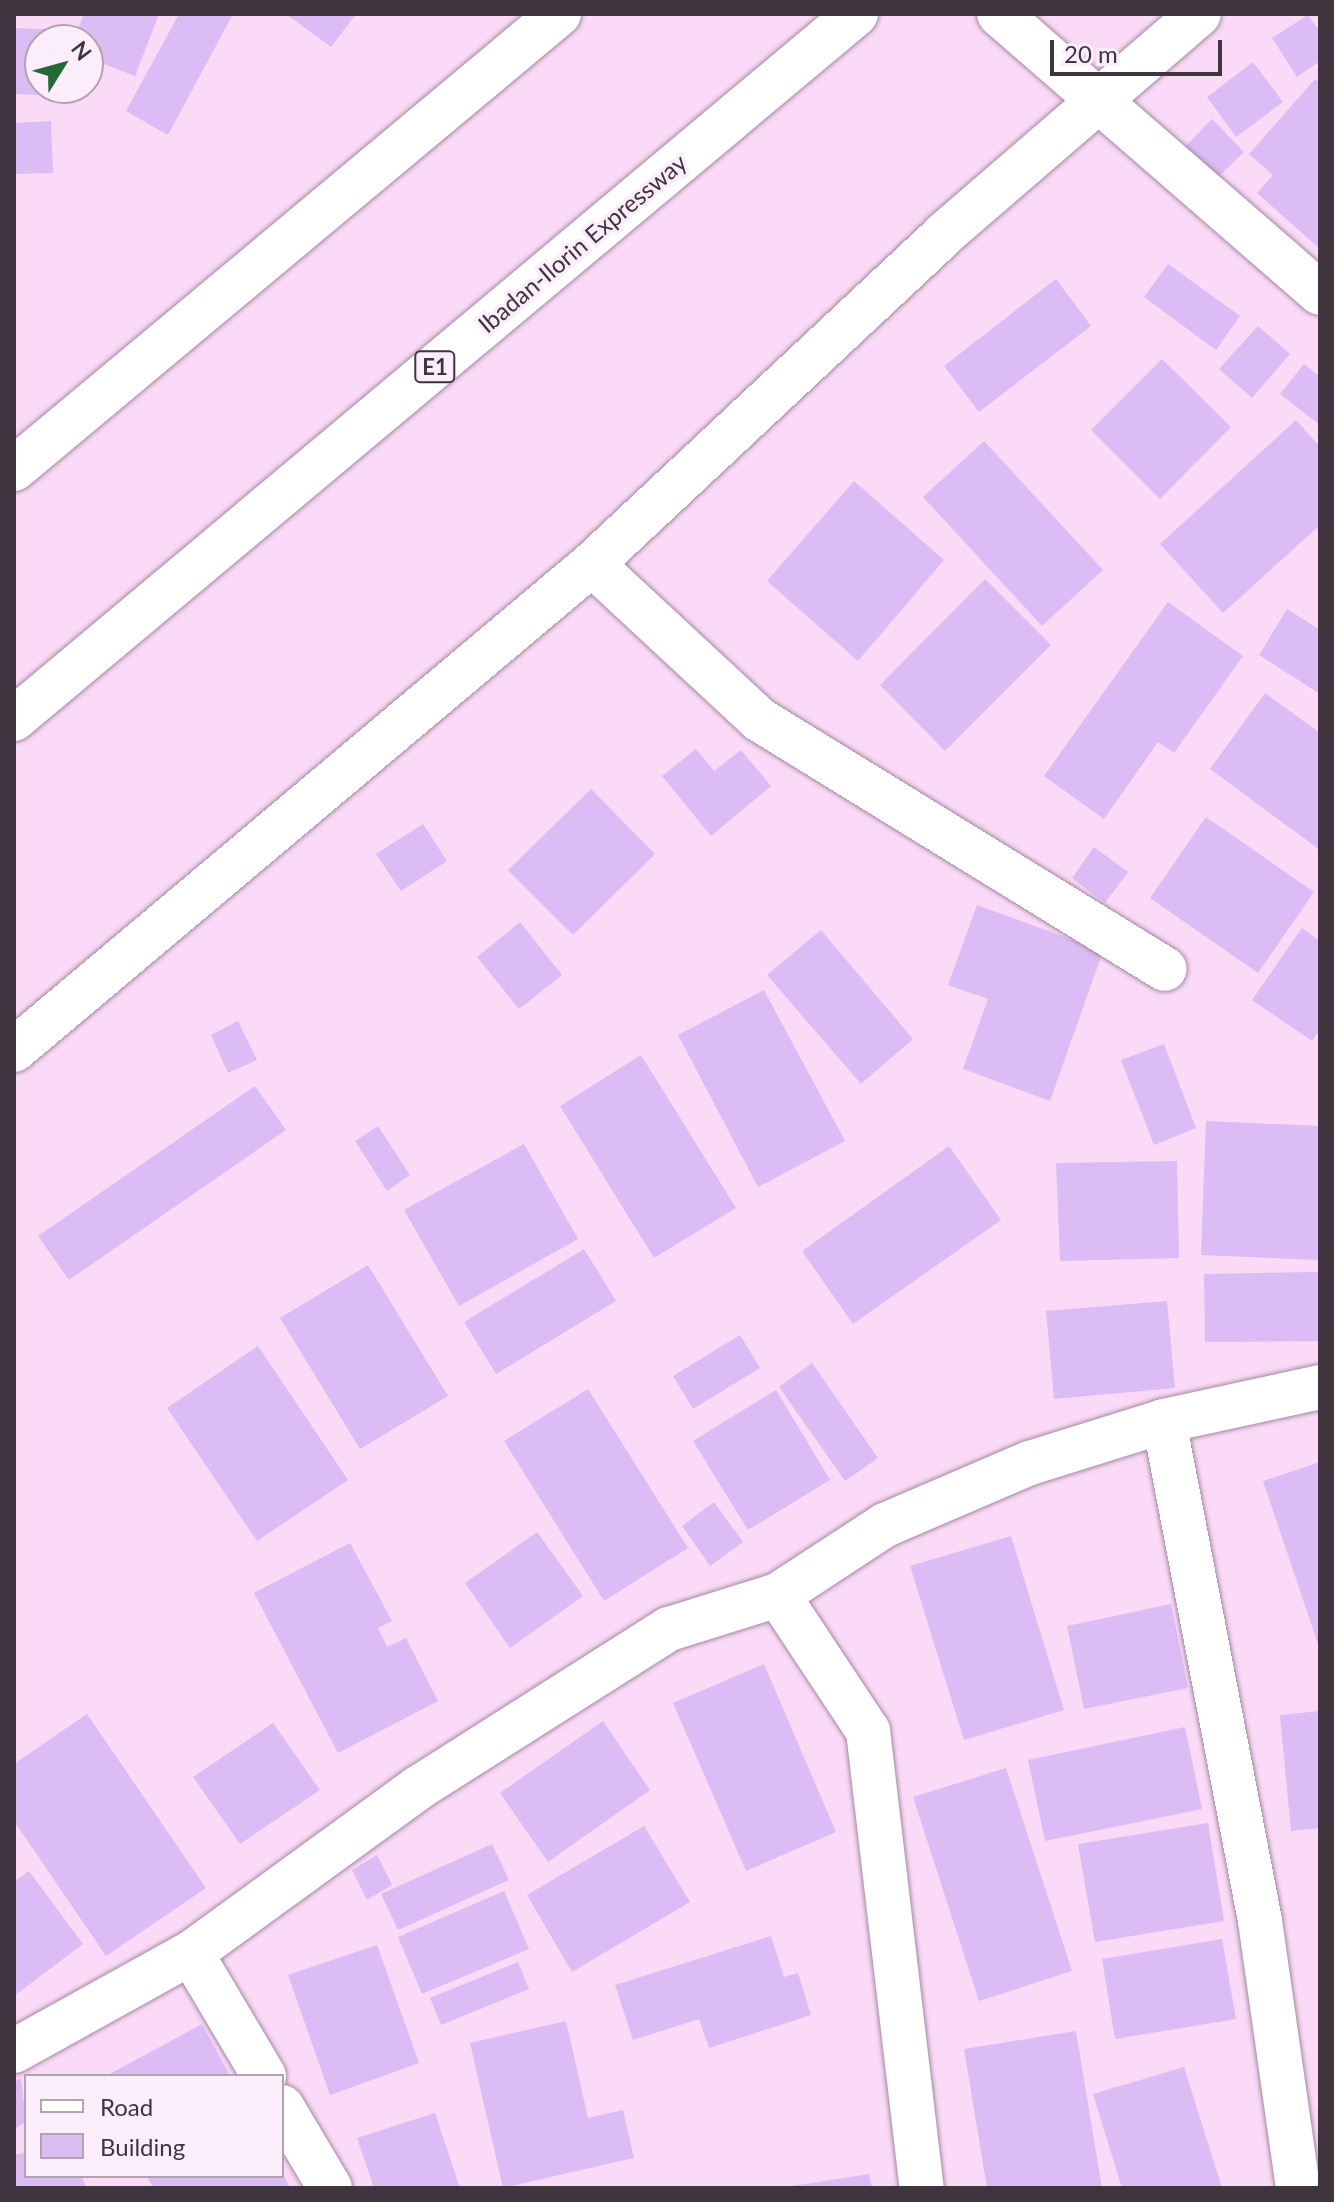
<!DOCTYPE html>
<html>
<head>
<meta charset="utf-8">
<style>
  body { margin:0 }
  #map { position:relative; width:1334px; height:2202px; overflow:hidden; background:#fadaf7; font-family:Lato,sans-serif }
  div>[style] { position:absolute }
  .building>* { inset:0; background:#dbbcf5 }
  .roads { filter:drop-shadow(0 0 2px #a588a3) drop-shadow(0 0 2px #a588a3) }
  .street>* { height:44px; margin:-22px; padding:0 22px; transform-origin:22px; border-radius:22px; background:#fff }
  .highway>* { height:44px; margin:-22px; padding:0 22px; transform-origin:22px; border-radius:22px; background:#fff }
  span { translate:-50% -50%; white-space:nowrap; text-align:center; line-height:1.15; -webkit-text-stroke:7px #fbeefa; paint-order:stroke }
  .shield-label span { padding:2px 6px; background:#fbeefa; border:2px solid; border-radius:6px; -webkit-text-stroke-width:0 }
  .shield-label { font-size:22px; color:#40343f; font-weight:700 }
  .street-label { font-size:24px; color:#40343f }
  .frame { position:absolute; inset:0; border:16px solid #40343f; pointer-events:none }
  .legend { position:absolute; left:24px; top:2074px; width:260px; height:104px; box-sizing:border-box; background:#fbeefa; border:2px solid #b0a4af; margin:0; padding:10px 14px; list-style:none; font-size:24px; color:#40343f }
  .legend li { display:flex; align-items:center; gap:16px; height:40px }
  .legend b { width:40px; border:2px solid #b0a4af }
  .north { position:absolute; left:24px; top:24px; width:80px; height:80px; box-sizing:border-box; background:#fbeefa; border:2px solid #b0a4af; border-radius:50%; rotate:53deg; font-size:22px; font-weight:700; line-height:32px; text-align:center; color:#40343f }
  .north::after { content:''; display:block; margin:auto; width:28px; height:36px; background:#246a36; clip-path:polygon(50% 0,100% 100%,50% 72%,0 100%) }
  .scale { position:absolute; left:1050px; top:40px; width:172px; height:36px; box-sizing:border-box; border:4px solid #40343f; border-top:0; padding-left:10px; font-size:24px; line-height:28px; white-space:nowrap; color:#40343f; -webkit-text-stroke:6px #fbeefa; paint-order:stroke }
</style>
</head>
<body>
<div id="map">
  <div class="building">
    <i style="clip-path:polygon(84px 14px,159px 14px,135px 76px,88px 58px,88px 40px,74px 40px)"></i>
    <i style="clip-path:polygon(179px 14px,233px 14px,168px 135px,126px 111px)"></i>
    <i style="clip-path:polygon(286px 14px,356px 14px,331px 47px)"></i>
    <i style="clip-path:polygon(1308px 15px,1320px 32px,1320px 61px,1297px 77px,1272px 38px)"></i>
    <i style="clip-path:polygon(14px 28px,66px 30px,66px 40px,40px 40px,40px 88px,64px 88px,64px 96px,14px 94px)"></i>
    <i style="clip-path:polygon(1253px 62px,1283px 102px,1236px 137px,1207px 97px)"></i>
    <i style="clip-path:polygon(1315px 79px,1320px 83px,1320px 249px,1257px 193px,1273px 175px,1249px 154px)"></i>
    <i style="clip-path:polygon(1212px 119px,1244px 152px,1211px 184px,1180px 152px)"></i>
    <i style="clip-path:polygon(51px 121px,53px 173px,14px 174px,14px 123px)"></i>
    <i style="clip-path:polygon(1168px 264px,1240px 316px,1216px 350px,1144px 297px)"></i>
    <i style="clip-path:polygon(1056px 279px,1091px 326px,979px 412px,944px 366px)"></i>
    <i style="clip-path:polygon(1258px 326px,1290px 354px,1252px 398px,1219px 369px)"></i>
    <i style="clip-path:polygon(1162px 359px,1231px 427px,1160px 499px,1091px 430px)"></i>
    <i style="clip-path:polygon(1304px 364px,1320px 377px,1320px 425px,1280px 394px)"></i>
    <i style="clip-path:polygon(1296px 420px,1320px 447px,1320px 525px,1223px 613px,1160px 544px)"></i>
    <i style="clip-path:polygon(984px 441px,1103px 570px,1042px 626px,923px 497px)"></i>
    <i style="clip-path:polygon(854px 481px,944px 560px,858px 661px,767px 581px)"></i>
    <i style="clip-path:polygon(985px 579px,1051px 645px,945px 751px,880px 685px)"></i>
    <i style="clip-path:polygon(1168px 602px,1243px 656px,1174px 753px,1158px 742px,1104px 819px,1044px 776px)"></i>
    <i style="clip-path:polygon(1287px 609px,1320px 630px,1320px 694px,1259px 655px)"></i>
    <i style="clip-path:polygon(1265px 693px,1320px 733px,1320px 850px,1210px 769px)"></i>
    <i style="clip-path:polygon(696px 749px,714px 771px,741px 750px,771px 786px,711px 836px,662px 776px)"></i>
    <i style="clip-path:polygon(591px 789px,655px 854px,573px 935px,508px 870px)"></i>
    <i style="clip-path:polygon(1206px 817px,1314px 892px,1258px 973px,1150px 898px)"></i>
    <i style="clip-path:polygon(423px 824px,447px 861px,401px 891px,376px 854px)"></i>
    <i style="clip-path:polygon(1094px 847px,1128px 872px,1105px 903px,1072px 878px)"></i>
    <i style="clip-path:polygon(977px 905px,1103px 951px,1050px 1101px,963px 1069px,988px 999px,948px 985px)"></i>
    <i style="clip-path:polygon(520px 922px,562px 975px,519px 1009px,477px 957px)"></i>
    <i style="clip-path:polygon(1302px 928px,1320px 941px,1320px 1029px,1312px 1041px,1252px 1000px)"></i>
    <i style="clip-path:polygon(821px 930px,913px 1039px,861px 1084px,767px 975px)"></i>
    <i style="clip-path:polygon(764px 990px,845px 1141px,758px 1187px,678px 1035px)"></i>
    <i style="clip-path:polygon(238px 1021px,257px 1060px,228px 1073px,211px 1035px)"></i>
    <i style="clip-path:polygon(1164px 1044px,1196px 1128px,1154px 1145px,1121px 1060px)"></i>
    <i style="clip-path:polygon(641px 1055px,736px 1208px,654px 1258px,560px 1106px)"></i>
    <i style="clip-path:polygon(255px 1086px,286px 1130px,69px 1280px,38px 1236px)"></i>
    <i style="clip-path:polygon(1206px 1121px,1320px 1126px,1320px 1260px,1201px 1255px)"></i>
    <i style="clip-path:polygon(378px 1126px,410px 1175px,387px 1191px,355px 1141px)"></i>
    <i style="clip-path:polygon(524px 1144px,578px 1239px,459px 1306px,404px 1210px)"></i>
    <i style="clip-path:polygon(949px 1146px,1001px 1220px,853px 1324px,802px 1251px)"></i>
    <i style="clip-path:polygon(1177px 1161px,1179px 1258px,1060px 1261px,1056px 1163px)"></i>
    <i style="clip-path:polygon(584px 1249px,616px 1301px,496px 1374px,464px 1322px)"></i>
    <i style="clip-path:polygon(368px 1265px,448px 1396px,360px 1449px,280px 1318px)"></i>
    <i style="clip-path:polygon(1320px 1272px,1320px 1341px,1205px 1342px,1204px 1274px)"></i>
    <i style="clip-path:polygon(1167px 1301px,1175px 1388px,1054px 1399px,1046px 1311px)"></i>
    <i style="clip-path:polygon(740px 1335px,760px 1368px,693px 1409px,673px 1376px)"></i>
    <i style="clip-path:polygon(258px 1346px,348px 1480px,257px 1541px,167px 1408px)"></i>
    <i style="clip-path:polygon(812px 1363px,878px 1458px,845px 1481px,779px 1387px)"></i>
    <i style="clip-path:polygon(588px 1389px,688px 1548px,604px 1601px,504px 1441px)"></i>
    <i style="clip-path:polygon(776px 1390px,830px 1480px,748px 1530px,693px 1441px)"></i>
    <i style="clip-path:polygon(1320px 1462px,1320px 1647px,1319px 1647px,1263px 1481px)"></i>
    <i style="clip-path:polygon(714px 1502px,743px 1542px,710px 1566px,682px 1526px)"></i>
    <i style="clip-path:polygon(537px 1532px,583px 1596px,510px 1648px,465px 1583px)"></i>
    <i style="clip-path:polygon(1011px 1536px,1064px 1710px,964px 1740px,910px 1566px)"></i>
    <i style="clip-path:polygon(350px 1543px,392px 1621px,378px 1628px,387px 1647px,406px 1638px,438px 1701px,338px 1753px,254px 1593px)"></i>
    <i style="clip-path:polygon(1171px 1604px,1188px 1688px,1084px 1709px,1067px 1626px)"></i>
    <i style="clip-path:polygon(764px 1664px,836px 1832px,746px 1871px,673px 1703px)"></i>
    <i style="clip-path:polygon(1320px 1711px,1320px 1828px,1291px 1831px,1280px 1715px)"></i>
    <i style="clip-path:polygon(87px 1714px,206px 1888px,106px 1956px,14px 1821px,14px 1764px)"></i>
    <i style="clip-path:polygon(603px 1721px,650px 1790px,548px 1862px,500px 1793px)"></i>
    <i style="clip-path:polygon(273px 1723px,320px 1790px,240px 1844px,193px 1777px)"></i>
    <i style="clip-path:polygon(1185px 1727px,1202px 1809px,1045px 1841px,1028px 1760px)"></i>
    <i style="clip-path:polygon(1006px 1768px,1072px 1971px,979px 2001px,913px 1797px)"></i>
    <i style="clip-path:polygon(1208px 1823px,1224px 1921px,1095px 1942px,1078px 1844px)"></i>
    <i style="clip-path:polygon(644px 1826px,690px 1902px,572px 1972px,527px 1895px)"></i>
    <i style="clip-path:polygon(492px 1844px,509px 1880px,398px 1930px,381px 1894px)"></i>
    <i style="clip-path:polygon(377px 1855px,392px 1885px,367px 1900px,352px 1870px)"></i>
    <i style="clip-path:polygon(29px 1871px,83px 1944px,14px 1996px,14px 1882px)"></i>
    <i style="clip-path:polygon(504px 1891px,529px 1949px,422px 1994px,398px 1937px)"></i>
    <i style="clip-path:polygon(771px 1936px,784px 1977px,798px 1973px,811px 2015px,709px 2048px,699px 2019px,633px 2040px,615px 1985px)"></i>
    <i style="clip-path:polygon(1222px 1939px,1236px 2019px,1115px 2039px,1102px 1959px)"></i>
    <i style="clip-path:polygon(377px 1945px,419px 2063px,330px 2095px,288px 1975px)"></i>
    <i style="clip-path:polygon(518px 1962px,529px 1989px,441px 2025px,430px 1998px)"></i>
    <i style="clip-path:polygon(566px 2021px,588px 2118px,623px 2110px,634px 2158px,503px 2188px,470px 2043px)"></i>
    <i style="clip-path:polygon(202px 2024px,230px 2076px,106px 2076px)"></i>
    <i style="clip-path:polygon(1076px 2031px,1102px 2188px,987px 2188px,964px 2049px)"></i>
    <i style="clip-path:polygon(1184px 2067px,1222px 2188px,1122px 2188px,1093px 2094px)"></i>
    <i style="clip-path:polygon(21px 2078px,26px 2122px,14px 2129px,14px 2082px)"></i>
    <i style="clip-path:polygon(435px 2113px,460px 2188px,374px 2188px,357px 2138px)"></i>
    <i style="clip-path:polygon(26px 2152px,26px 2176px,82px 2176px,86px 2188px,14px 2188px,14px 2155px)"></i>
    <i style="clip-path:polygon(869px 2174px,872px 2188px,793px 2188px,792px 2186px)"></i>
    <i style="clip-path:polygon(147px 2176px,284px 2176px,290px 2188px,153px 2188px)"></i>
  </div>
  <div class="roads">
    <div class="street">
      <i style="left:999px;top:14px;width:425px;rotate:41deg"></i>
      <i style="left:592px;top:564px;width:229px;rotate:42.9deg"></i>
      <i style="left:760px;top:720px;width:475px;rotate:31.6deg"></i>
      <i style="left:14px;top:1050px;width:755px;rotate:-40.06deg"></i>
      <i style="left:592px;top:564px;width:481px;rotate:-43.1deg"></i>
      <i style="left:943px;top:235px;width:338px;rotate:-40.8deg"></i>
      <i style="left:1164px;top:1421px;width:509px;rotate:79.13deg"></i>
      <i style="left:1260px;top:1921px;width:270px;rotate:81.9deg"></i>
      <i style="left:778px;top:1595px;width:163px;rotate:56.5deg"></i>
      <i style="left:868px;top:1731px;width:460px;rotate:83.3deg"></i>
      <i style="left:191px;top:1953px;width:143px;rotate:59.3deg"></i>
      <i style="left:14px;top:2051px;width:202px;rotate:-29deg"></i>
      <i style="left:191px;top:1953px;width:281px;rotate:-36deg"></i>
      <i style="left:418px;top:1788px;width:297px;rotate:-32.4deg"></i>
      <i style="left:669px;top:1629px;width:114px;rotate:-17.3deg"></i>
      <i style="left:778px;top:1595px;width:128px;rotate:-33.2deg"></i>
      <i style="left:885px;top:1525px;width:158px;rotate:-23.2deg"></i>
      <i style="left:1030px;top:1463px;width:140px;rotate:-17.4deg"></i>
      <i style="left:1164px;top:1421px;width:160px;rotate:-12.3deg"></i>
      <i style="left:282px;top:2107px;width:94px;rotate:59.3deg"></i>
    </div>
    <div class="highway">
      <i style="left:14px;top:469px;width:710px;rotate:-39.86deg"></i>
      <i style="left:14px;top:719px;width:1098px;rotate:-39.94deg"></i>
    </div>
  </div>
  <div class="shield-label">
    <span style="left:435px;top:367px">E1</span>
  </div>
  <div class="street-label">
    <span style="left:582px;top:243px;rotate:-40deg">Ibadan-Ilorin Expressway</span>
  </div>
  <div class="frame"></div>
  <ul class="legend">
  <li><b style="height:10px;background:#fff"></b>Road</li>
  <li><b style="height:22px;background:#dbbcf5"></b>Building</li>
  </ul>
  <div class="north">N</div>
  <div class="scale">20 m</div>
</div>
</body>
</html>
